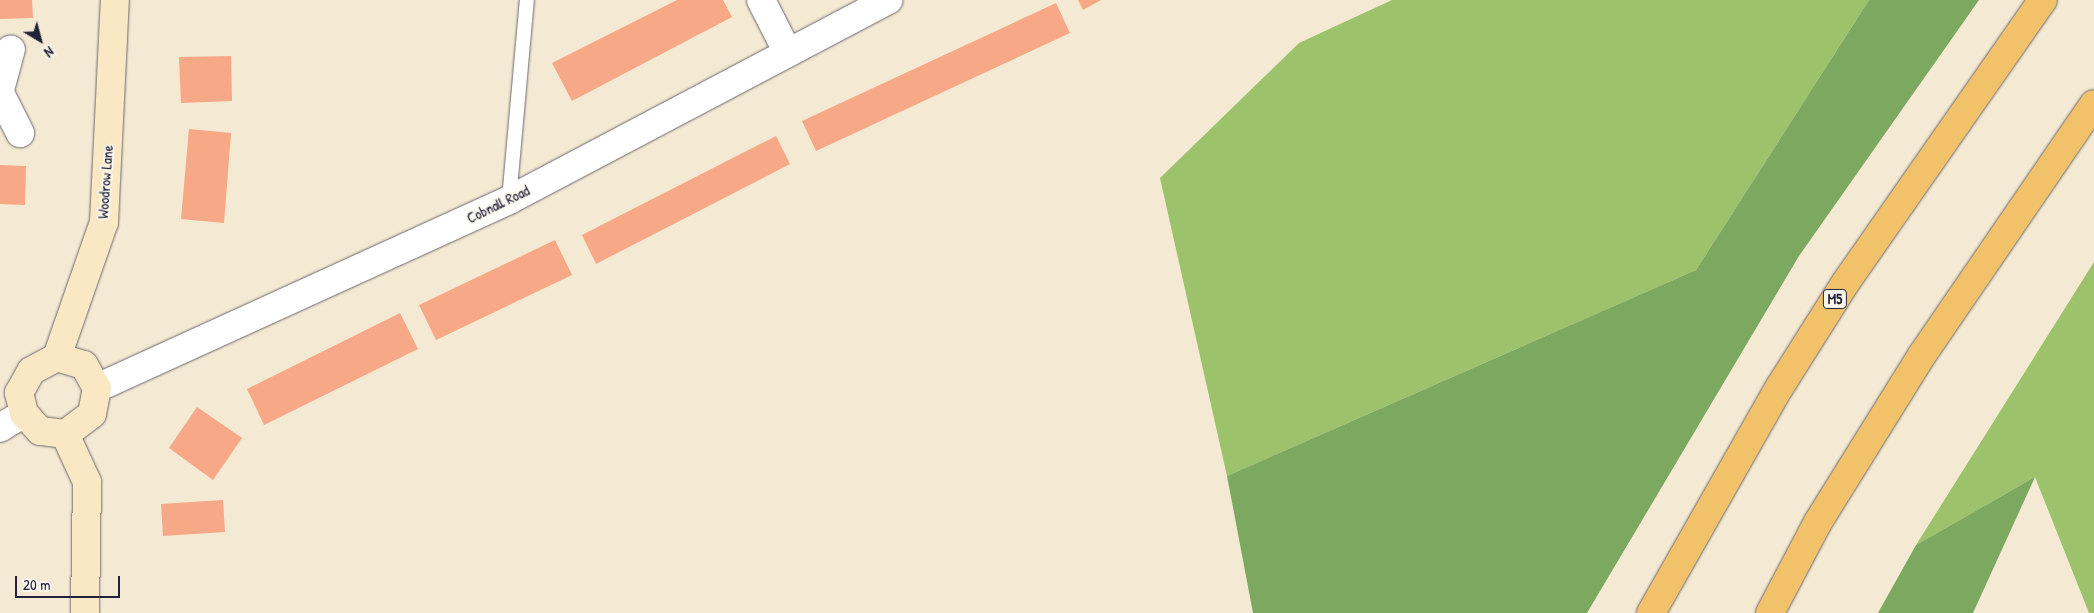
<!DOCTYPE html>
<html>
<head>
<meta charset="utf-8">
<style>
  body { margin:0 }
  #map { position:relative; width:2094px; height:613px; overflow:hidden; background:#f4e9d2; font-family:"Patrick Hand",sans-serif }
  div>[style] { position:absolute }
  .green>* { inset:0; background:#9cc26c }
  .forest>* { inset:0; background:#7da860 }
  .building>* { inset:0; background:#f6a887 }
  .roads { filter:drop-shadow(0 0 1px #6c6870) drop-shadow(0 0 1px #6c6870) }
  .lane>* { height:14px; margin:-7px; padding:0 7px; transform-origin:7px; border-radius:7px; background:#fff }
  .street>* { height:28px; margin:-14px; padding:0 14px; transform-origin:14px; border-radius:14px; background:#fff }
  .secondary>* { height:28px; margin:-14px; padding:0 14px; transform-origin:14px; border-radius:14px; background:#fae7c3 }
  .highway>* { height:28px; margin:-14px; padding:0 14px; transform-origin:14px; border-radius:14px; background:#f2c26a }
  span { translate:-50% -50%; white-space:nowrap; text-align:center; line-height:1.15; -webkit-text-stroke:4px #fbf7ec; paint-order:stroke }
  .shield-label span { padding:1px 4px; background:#fbf7ec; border:1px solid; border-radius:4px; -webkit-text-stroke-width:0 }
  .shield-label { font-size:14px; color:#22223b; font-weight:700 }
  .street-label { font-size:15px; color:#22223b }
  .north { position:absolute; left:15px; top:15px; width:50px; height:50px; -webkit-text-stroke:4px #fbf7ec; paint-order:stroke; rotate:143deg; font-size:14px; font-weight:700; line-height:20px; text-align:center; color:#22223b }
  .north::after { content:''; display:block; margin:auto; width:18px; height:22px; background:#22223b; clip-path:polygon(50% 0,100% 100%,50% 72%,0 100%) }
  .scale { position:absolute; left:15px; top:576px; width:105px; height:22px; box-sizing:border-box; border:2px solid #22223b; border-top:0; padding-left:6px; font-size:15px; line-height:18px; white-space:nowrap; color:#22223b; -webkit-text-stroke:4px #fbf7ec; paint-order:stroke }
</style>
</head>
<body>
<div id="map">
  <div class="green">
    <i style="clip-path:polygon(1392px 0,1869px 0,1696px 270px,1227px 476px,1160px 178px,1299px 43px)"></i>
    <i style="clip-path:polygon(2094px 262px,2094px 613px,2089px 613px,2035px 477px,1916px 545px)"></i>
  </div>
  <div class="forest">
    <i style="clip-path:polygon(1869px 0,1979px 0,1799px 256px,1587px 613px,1253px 613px,1227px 476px,1696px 270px)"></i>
    <i style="clip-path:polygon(2035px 477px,1973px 613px,1878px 613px,1916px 545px)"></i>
  </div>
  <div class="building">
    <i style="clip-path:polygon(0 0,32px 0,33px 18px,0 19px)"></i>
    <i style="clip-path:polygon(677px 0,723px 0,732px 17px,572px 101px,552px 63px)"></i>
    <i style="clip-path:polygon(1078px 0,1101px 0,1083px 10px)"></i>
    <i style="clip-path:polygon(1056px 3px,1070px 33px,816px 151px,802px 121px)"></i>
    <i style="clip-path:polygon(231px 56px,232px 101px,181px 103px,179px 57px)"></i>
    <i style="clip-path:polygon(189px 129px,231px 133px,224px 223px,181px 219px)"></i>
    <i style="clip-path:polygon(776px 136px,790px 164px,596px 264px,582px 235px)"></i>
    <i style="clip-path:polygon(0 165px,26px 166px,25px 205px,0 204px)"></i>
    <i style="clip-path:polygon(555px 240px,572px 275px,436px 340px,419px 305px)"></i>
    <i style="clip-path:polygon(400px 313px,418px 349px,264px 425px,247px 389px)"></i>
    <i style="clip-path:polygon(197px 407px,242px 438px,213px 480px,169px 448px)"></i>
    <i style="clip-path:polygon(223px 500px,225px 532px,163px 536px,161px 504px)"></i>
  </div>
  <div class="roads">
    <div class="lane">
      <i style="left:509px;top:200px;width:201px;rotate:-84.9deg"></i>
    </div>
    <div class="street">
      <i style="left:761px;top:0;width:59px;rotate:63deg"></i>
      <i style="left:0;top:90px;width:42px;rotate:-75deg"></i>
      <i style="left:0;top:93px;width:45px;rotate:63.4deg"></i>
      <i style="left:97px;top:388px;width:453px;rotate:-24.5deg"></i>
      <i style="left:509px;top:200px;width:429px;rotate:-27.8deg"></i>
      <i style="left:0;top:428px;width:28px;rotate:-32deg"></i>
    </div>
    <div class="secondary">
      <i style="left:57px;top:357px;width:28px;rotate:17deg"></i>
      <i style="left:84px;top:365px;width:26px;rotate:61deg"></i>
      <i style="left:97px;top:388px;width:26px;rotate:101deg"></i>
      <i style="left:92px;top:414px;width:34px;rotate:143deg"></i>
      <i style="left:65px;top:434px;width:25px;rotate:-173deg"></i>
      <i style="left:40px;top:431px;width:24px;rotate:-132deg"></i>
      <i style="left:24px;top:413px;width:21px;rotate:-104deg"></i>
      <i style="left:19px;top:393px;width:25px;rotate:-61deg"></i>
      <i style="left:31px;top:371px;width:30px;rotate:-28deg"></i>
      <i style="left:57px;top:357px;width:143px;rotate:-70.8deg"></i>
      <i style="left:104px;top:222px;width:222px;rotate:-87.2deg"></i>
      <i style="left:65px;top:434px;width:53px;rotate:65.4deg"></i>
      <i style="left:87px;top:482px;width:131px;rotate:90.9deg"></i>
    </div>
    <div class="highway">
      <i style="left:1651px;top:613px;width:259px;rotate:-60.4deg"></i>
      <i style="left:1779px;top:388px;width:125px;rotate:-57.7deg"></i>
      <i style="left:1846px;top:282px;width:344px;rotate:-55.1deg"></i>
      <i style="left:1770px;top:613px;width:103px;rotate:-62.2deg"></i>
      <i style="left:1818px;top:522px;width:197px;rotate:-58.1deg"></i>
      <i style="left:1922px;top:355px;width:304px;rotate:-55.6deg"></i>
    </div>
  </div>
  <div class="shield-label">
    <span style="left:1835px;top:299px">M5</span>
  </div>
  <div class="street-label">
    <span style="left:105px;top:182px;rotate:-86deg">Woodrow Lane</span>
    <span style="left:498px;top:204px;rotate:-26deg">Cobnall Road</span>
  </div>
  <div class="north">N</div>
  <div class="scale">20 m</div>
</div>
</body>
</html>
